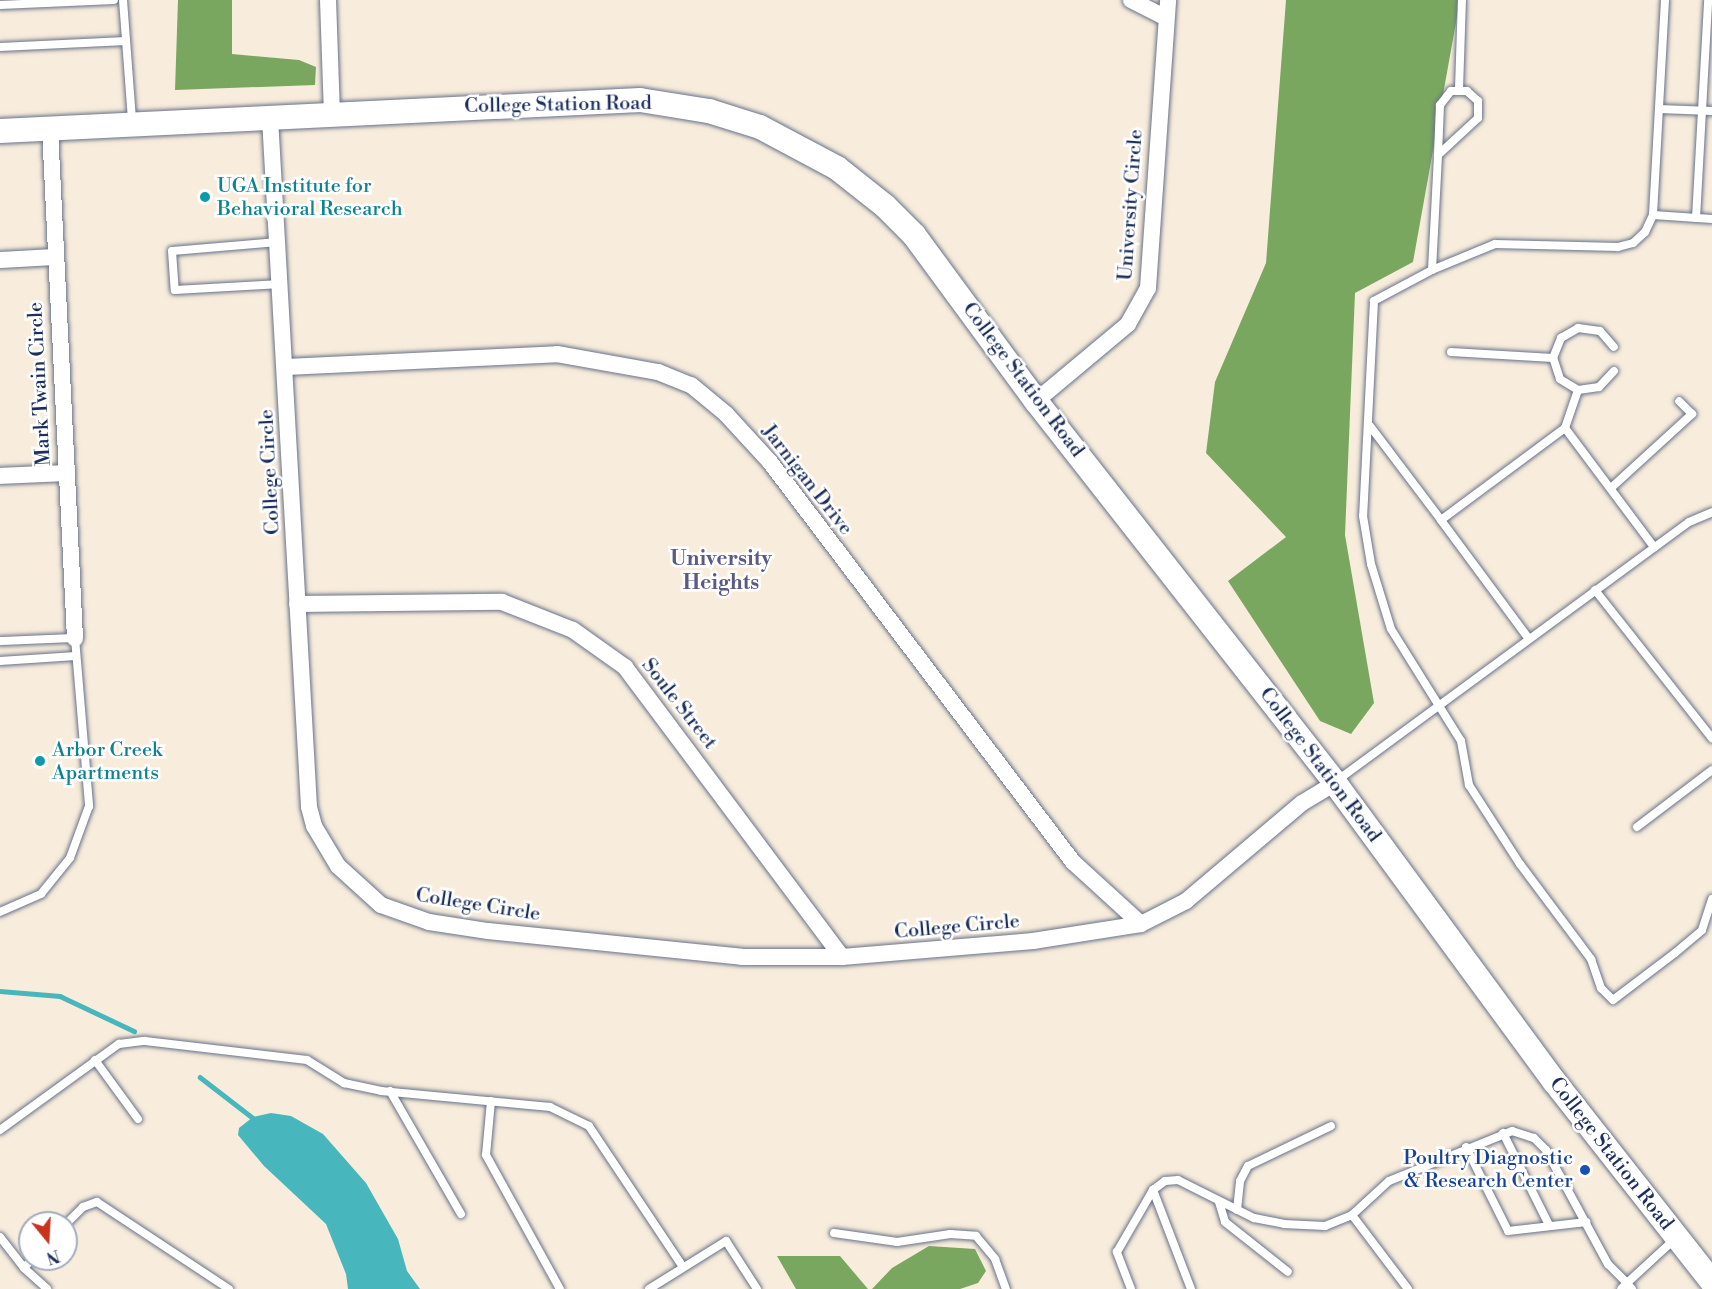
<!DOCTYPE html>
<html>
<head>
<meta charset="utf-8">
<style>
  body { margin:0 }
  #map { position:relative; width:1712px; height:1289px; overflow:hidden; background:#f8eddc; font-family:"Libre Bodoni",serif }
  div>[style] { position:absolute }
  .forest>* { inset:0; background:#7aa760 }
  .water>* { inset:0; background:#47b7bd }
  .stream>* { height:4.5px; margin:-2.25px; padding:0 2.25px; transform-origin:2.25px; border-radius:2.25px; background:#47b7bd }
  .roads { filter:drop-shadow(0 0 2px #68728a) drop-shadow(0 0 2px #68728a) }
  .service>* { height:8px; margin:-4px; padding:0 4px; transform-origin:4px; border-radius:4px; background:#fff }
  .minor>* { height:16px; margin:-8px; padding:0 8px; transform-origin:8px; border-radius:8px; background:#fff }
  .secondary>* { height:24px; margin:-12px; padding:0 12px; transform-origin:12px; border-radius:12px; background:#fff }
  .dots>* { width:16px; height:16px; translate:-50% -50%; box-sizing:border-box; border:3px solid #fff; border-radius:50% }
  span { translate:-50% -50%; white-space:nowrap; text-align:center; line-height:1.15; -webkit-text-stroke:5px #fff; paint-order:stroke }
  .street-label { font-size:20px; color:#1b2f5e }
  .culture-label { font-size:20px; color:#0d838f }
  .left { translate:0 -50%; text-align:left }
  .transit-label { font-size:20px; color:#164399 }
  .right { translate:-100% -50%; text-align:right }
  .neighbourhood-label { font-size:21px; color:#5a5a86; font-weight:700 }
  .north { position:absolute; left:18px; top:1211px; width:60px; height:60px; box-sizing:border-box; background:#fff; border:2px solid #a4acbf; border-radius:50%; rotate:162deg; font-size:16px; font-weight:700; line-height:24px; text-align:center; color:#1b2f5e }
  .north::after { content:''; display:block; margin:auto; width:21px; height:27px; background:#c8321e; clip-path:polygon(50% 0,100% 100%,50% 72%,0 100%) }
</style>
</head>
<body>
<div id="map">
  <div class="forest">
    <i style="clip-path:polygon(178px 0,232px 0,232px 54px,299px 60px,316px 67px,315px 85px,175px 90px)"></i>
    <i style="clip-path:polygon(1286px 0,1460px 0,1413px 262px,1355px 293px,1345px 535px,1374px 703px,1351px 734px,1320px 721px,1228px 581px,1286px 537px,1206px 453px,1215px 382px,1266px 263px)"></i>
    <i style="clip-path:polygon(929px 1246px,975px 1249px,986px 1271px,978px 1283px,960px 1289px,872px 1289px,892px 1268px)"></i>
    <i style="clip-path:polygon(777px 1256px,840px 1256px,868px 1289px,796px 1289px)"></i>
  </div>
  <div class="water">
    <i style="clip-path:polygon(271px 1113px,291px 1116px,323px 1134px,366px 1183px,398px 1239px,407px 1271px,420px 1289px,348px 1289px,346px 1274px,326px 1224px,264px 1166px,238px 1135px,239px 1128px,253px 1117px)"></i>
  </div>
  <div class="stream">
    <i style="left:0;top:991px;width:60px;rotate:4.8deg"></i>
    <i style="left:60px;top:996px;width:82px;rotate:25.3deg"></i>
    <i style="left:200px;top:1077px;width:72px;rotate:37.7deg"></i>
  </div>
  <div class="roads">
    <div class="service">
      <i style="left:123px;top:0;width:121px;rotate:85.7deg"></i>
      <i style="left:1665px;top:0;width:215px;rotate:93.2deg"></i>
      <i style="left:1653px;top:215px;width:19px;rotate:115deg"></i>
      <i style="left:1645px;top:232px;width:16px;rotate:137deg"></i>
      <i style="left:1633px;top:243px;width:16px;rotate:165deg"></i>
      <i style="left:1618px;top:247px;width:123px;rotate:-178.6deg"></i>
      <i style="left:1495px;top:244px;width:68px;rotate:157.6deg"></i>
      <i style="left:1432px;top:270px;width:66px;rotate:151.9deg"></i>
      <i style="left:1374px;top:301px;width:215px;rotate:92.9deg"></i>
      <i style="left:1363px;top:516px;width:49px;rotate:80.5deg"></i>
      <i style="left:1371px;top:564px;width:68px;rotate:72.9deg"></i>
      <i style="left:1391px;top:629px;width:132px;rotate:58deg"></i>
      <i style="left:1461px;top:741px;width:45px;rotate:79.7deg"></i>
      <i style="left:1469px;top:785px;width:94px;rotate:57.2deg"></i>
      <i style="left:1520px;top:864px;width:119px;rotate:53.2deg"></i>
      <i style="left:1591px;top:959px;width:31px;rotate:71deg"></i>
      <i style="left:1601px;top:988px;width:17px;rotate:45deg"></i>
      <i style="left:1613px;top:1000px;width:78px;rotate:-37.2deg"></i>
      <i style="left:1675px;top:953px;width:35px;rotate:-40deg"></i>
      <i style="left:1702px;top:930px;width:33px;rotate:-72deg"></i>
      <i style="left:0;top:5px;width:114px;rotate:-2.5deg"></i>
      <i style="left:0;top:47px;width:126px;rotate:-2.7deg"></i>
      <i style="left:1459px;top:89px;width:89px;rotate:-88.1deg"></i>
      <i style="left:1659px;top:109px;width:53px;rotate:2.2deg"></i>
      <i style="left:1653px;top:215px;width:59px;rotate:3.9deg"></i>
      <i style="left:1696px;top:218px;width:218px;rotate:-86.8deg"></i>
      <i style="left:278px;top:242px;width:106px;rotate:175.1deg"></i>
      <i style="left:172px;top:251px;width:39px;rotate:86deg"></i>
      <i style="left:175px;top:290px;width:106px;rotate:-3.2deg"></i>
      <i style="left:1432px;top:270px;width:115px;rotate:-87deg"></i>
      <i style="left:1438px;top:155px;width:54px;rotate:-42.8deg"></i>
      <i style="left:1478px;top:118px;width:17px;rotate:-90deg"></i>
      <i style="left:1478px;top:101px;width:15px;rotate:-138deg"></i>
      <i style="left:1467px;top:91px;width:16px;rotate:180deg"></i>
      <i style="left:1451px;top:91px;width:18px;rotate:128deg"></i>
      <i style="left:1440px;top:105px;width:50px;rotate:92.3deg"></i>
      <i style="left:1451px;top:352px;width:102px;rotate:3.4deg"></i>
      <i style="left:1614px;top:371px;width:22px;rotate:133deg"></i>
      <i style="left:1599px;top:387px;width:21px;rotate:172deg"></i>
      <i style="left:1578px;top:390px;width:21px;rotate:-149deg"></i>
      <i style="left:1560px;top:379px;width:22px;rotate:-108deg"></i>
      <i style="left:1553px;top:358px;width:22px;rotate:-68deg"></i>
      <i style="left:1561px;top:338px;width:20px;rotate:-30deg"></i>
      <i style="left:1578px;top:328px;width:22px;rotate:8deg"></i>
      <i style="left:1600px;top:331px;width:21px;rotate:49deg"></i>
      <i style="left:1370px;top:426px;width:118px;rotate:52.9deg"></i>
      <i style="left:1565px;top:428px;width:40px;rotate:-71.1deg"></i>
      <i style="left:1611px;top:488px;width:110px;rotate:-42.4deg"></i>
      <i style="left:1692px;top:414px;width:18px;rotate:-135deg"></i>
      <i style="left:1595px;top:590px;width:189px;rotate:51.7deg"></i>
      <i style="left:1529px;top:639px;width:148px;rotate:-126.5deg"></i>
      <i style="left:1441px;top:520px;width:154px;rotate:-36.6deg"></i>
      <i style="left:1565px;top:428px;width:149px;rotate:53.2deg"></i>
      <i style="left:0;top:641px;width:75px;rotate:-2.3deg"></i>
      <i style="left:75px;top:638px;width:169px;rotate:85.2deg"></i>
      <i style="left:89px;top:806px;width:55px;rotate:110.1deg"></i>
      <i style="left:70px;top:858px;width:46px;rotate:128.9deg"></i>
      <i style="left:41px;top:894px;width:45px;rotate:156.3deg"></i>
      <i style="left:0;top:661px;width:76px;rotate:-3.8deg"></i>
      <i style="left:1335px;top:782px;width:439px;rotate:-36.3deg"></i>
      <i style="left:1689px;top:522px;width:25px;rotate:-23deg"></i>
      <i style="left:1637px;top:827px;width:94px;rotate:-37.2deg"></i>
      <i style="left:95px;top:1060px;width:73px;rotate:53.9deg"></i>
      <i style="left:390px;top:1091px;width:142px;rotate:60deg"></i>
      <i style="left:491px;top:1101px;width:54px;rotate:95.3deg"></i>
      <i style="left:486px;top:1155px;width:153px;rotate:61.1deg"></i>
      <i style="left:0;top:1130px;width:147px;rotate:-35.9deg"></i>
      <i style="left:119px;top:1044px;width:26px;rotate:-7deg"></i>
      <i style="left:145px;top:1041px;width:163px;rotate:6.7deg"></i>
      <i style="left:307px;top:1060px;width:44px;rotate:31.9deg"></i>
      <i style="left:344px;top:1083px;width:38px;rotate:12deg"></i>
      <i style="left:381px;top:1091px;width:170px;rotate:5.4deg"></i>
      <i style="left:550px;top:1107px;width:43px;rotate:26deg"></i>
      <i style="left:589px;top:1126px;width:169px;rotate:56.3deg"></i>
      <i style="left:1503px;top:1133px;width:103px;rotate:63.4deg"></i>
      <i style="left:1466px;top:1147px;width:94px;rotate:63.4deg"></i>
      <i style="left:1508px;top:1231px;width:79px;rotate:-6.6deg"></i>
      <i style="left:1153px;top:1190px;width:106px;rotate:69deg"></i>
      <i style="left:1219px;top:1202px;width:21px;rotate:73deg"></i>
      <i style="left:1225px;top:1222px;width:80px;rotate:38.4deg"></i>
      <i style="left:1237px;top:1210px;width:29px;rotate:-84deg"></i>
      <i style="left:1240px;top:1181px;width:17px;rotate:-62deg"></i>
      <i style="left:1248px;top:1166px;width:92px;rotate:-25.7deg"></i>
      <i style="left:66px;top:1224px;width:24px;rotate:-45deg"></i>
      <i style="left:83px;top:1207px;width:15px;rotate:-20deg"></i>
      <i style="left:97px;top:1202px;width:158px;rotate:33.4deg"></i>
      <i style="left:834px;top:1233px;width:64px;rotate:8.1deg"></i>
      <i style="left:897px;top:1242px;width:54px;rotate:-8.6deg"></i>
      <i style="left:950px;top:1234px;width:26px;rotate:4deg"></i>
      <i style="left:976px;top:1236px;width:30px;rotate:50deg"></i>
      <i style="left:995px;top:1259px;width:32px;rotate:70deg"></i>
      <i style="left:0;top:1237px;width:39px;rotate:52deg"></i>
      <i style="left:24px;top:1268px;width:31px;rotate:42deg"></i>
      <i style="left:24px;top:1268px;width:12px;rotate:-48deg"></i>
      <i style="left:649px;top:1289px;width:91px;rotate:-31.9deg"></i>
      <i style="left:726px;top:1241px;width:57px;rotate:57.1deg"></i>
      <i style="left:1131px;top:1289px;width:40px;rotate:-111deg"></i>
      <i style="left:1117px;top:1252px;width:72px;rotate:-59.9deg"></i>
      <i style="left:1153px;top:1190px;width:15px;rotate:-37deg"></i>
      <i style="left:1165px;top:1181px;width:13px;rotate:-4deg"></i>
      <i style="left:1178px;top:1180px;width:85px;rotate:26.6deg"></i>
      <i style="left:1254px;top:1218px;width:31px;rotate:11deg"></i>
      <i style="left:1284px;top:1224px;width:41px;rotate:2.8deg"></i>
      <i style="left:1325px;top:1226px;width:29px;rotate:-22deg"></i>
      <i style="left:1408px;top:1289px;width:93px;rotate:-127.1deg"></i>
      <i style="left:1352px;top:1215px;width:50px;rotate:-42.6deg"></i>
      <i style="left:1389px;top:1181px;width:133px;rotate:-22.1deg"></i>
      <i style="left:1512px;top:1131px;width:23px;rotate:18deg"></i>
      <i style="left:1534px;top:1138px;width:17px;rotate:45deg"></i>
      <i style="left:1546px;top:1150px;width:130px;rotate:61.5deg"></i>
      <i style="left:1608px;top:1264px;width:27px;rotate:45deg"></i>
      <i style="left:1627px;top:1283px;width:8px;rotate:135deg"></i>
      <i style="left:1632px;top:1289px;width:8px;rotate:-130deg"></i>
      <i style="left:1627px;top:1283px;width:67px;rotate:-42.6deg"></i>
    </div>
    <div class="minor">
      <i style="left:328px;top:0;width:114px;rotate:88deg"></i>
      <i style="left:1131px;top:0;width:37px;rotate:27deg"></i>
      <i style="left:270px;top:118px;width:690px;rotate:86.76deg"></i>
      <i style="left:309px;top:807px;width:20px;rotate:75deg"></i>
      <i style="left:314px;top:826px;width:47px;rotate:59deg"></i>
      <i style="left:338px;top:866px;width:58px;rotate:42.2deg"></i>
      <i style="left:381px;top:905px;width:51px;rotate:19.5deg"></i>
      <i style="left:429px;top:922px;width:60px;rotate:8.7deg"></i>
      <i style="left:488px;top:931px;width:255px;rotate:5.8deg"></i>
      <i style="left:742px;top:957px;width:100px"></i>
      <i style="left:842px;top:957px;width:192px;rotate:-4.8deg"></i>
      <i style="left:1033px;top:941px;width:109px;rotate:-8.9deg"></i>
      <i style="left:1141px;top:924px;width:51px;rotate:-27.1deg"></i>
      <i style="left:1186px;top:901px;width:152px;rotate:-40.2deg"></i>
      <i style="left:1302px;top:803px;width:39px;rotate:-31deg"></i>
      <i style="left:50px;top:129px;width:510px;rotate:87.19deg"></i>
      <i style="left:0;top:260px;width:55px;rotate:-3.1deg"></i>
      <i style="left:286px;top:367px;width:271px;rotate:-2.7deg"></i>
      <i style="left:557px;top:354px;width:103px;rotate:10.1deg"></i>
      <i style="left:658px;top:372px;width:35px;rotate:22deg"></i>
      <i style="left:691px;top:385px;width:45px;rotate:39.6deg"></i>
      <i style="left:726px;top:414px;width:65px;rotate:47.5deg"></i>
      <i style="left:770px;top:462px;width:502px;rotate:52.86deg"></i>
      <i style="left:1073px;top:862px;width:92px;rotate:42.4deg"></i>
      <i style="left:1036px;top:401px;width:120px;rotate:-39.9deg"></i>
      <i style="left:1128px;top:324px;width:41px;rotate:-60.9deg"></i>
      <i style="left:1148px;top:288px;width:289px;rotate:-86deg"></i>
      <i style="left:0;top:476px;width:65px;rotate:-2.6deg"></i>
      <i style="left:297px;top:604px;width:205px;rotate:-0.6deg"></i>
      <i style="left:502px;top:602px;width:76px;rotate:21.5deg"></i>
      <i style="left:573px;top:630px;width:64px;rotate:35.4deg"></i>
      <i style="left:625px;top:667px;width:362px;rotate:53.2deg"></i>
    </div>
    <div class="secondary">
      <i style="left:0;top:131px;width:641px;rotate:-2.77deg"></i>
      <i style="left:640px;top:100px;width:70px;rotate:9.1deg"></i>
      <i style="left:709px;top:111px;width:53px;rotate:17.4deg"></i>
      <i style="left:760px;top:127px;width:87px;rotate:28deg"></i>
      <i style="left:837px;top:168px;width:61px;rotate:38.4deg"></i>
      <i style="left:885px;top:206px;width:41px;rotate:45deg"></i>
      <i style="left:914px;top:235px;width:206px;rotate:53.7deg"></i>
      <i style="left:1036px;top:401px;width:485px;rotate:51.9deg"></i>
      <i style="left:1335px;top:783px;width:370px;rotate:53.7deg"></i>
      <i style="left:1554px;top:1081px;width:256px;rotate:51.8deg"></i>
    </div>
  </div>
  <div class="dots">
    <i style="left:205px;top:197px;background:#0f9aa8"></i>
    <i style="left:40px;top:761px;background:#0f9aa8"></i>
    <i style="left:1585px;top:1170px;background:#1a4fb4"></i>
  </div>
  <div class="street-label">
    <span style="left:558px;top:105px;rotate:-1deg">College Station Road</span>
    <span style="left:1131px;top:205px;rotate:-86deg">University Circle</span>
    <span style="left:1023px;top:380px;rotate:53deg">College Station Road</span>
    <span style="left:40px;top:384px;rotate:-93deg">Mark Twain Circle</span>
    <span style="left:270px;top:472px;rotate:-93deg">College Circle</span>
    <span style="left:807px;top:480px;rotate:52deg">Jarnigan Drive</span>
    <span style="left:679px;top:704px;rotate:52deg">Soule Street</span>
    <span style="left:1320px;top:765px;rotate:53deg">College Station Road</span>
    <span style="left:478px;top:905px;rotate:9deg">College Circle</span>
    <span style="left:957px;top:927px;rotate:-5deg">College Circle</span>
    <span style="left:1611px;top:1154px;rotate:52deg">College Station Road</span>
  </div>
  <div class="culture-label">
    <span class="left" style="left:217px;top:198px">UGA Institute for<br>Behavioral Research</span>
    <span class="left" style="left:52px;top:762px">Arbor Creek<br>Apartments</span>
  </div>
  <div class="transit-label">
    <span class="right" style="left:1573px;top:1170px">Poultry Diagnostic<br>&amp; Research Center</span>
  </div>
  <div class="neighbourhood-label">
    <span style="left:721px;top:571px">University<br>Heights</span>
  </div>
  <div class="north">N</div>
</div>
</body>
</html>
